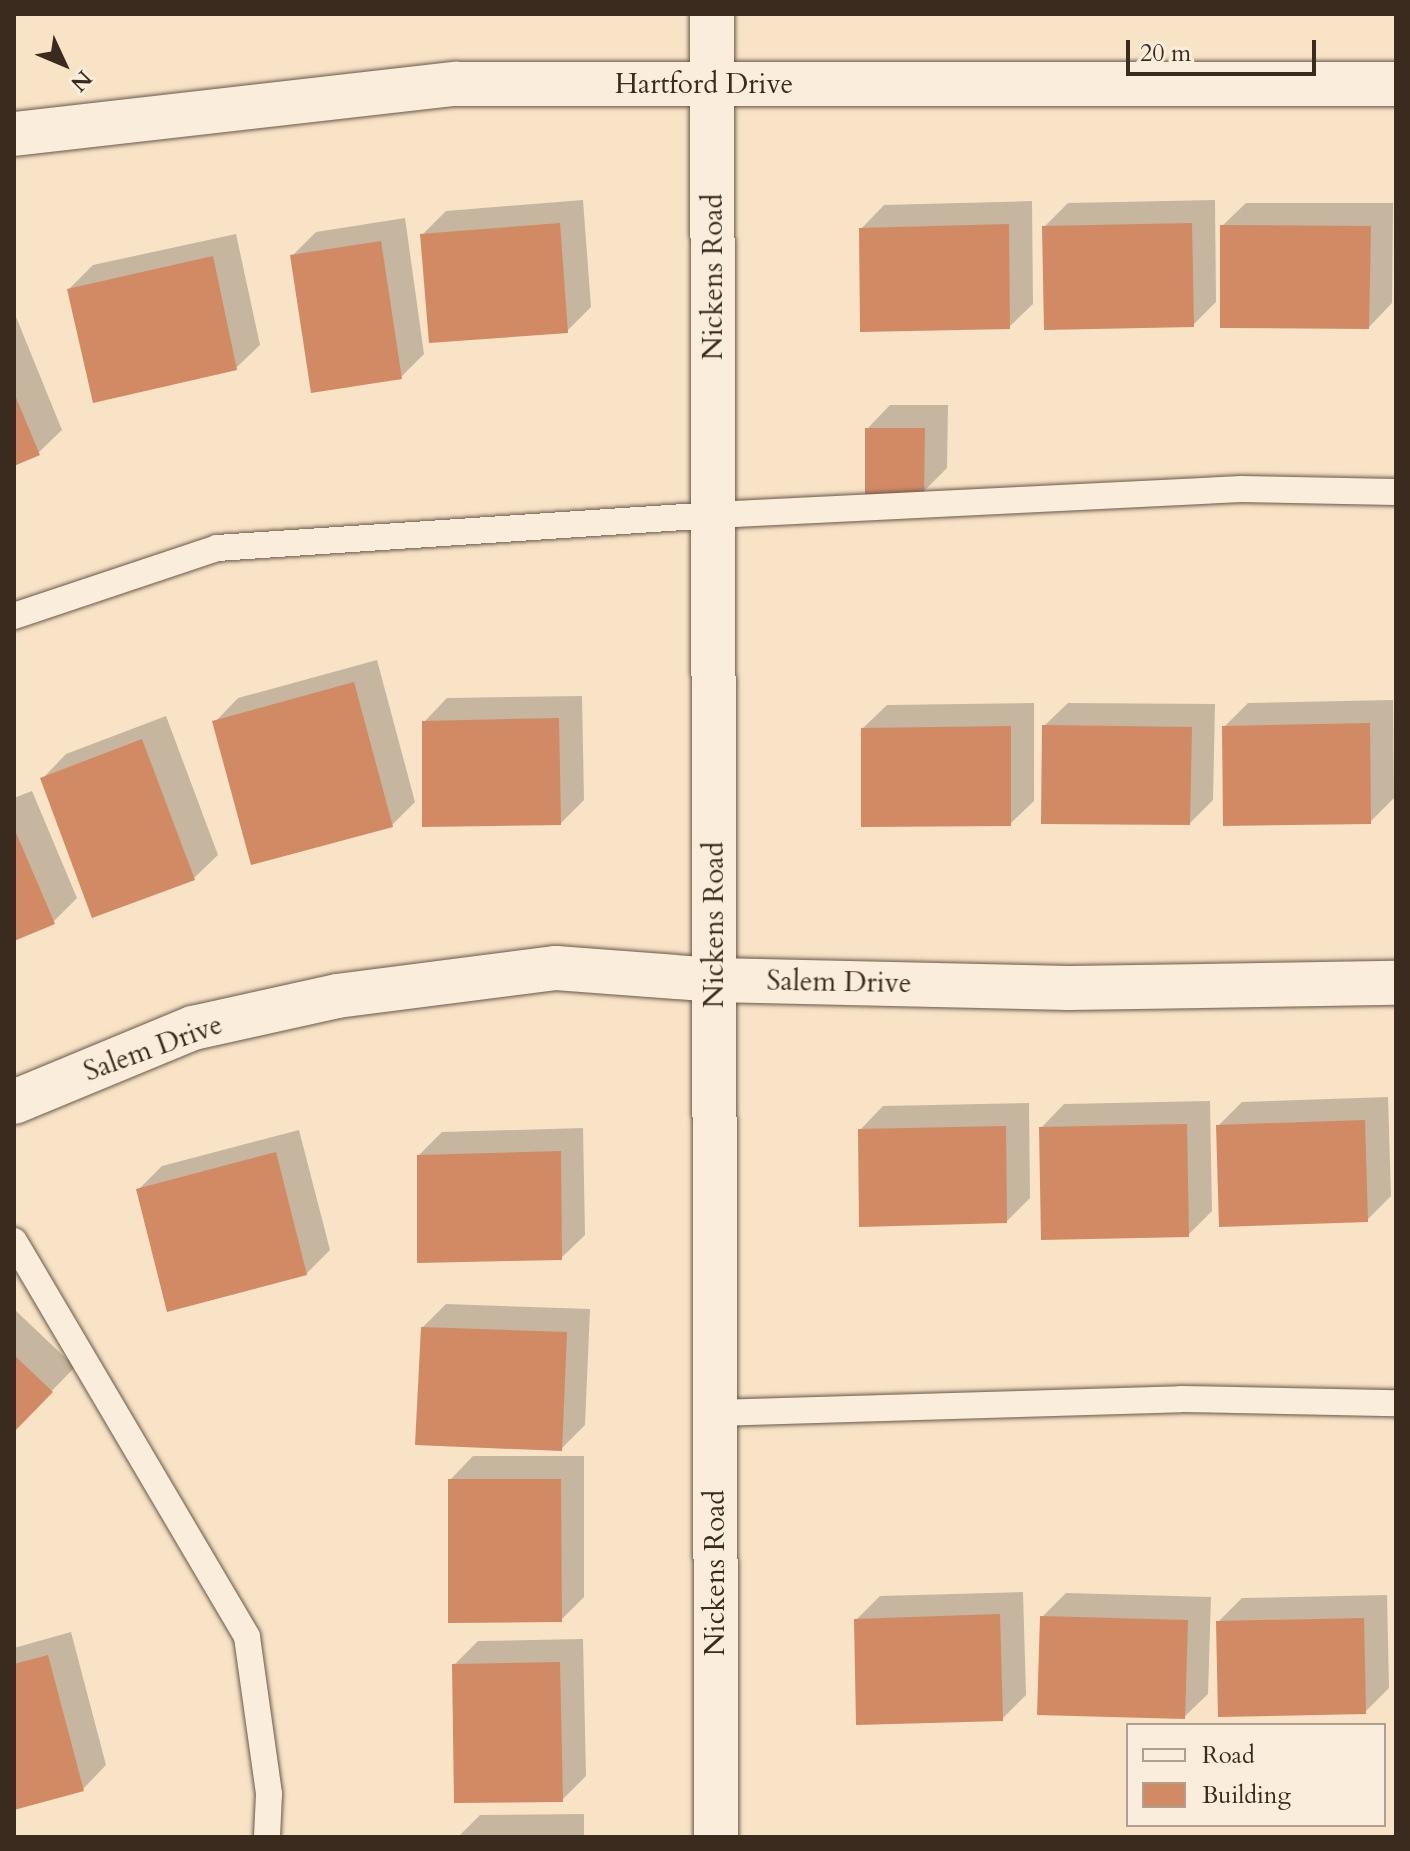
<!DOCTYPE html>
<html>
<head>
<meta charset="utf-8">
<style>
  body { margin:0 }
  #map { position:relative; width:1410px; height:1851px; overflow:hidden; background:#f8e3c7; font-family:Cardo,serif }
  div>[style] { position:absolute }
  .shadow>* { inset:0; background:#0003 }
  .building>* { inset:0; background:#d18a64 }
  .roads { filter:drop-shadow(0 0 2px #6a5948) drop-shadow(0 0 2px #6a5948) }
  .service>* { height:26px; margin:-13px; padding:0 13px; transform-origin:13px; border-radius:13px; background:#faeddb }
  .minor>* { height:44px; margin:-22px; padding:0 22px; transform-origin:22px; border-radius:22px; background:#faeddb }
  .tertiary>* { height:44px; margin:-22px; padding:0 22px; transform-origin:22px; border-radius:22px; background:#faeddb }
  span { translate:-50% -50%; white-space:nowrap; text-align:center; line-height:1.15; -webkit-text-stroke:6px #faeddb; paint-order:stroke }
  .street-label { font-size:28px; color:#3b2b1e }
  .frame { position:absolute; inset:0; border:16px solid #3b2b1e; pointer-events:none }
  .legend { position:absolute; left:1126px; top:1723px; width:260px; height:104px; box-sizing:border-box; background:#faeddb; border:2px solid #ae9f8f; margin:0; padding:10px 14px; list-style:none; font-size:24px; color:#3b2b1e }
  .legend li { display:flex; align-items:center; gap:16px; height:40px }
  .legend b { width:40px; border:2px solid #ae9f8f }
  .north { position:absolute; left:24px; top:24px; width:80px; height:80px; -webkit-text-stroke:6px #faeddb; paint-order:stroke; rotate:134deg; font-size:22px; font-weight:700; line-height:32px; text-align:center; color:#3b2b1e }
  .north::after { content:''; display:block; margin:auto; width:28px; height:36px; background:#3b2b1e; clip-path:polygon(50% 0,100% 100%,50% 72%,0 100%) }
  .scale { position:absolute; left:1126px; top:40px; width:190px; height:36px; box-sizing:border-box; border:4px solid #3b2b1e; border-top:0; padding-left:10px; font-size:24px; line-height:28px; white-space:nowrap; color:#3b2b1e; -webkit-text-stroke:6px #faeddb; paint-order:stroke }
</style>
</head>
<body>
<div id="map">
  <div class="shadow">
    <i style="clip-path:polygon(583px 200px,591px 307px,567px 331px,422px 235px,446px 211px)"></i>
    <i style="clip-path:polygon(1215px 200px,1216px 302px,1193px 325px,1044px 227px,1068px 203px)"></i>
    <i style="clip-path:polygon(1032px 201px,1033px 304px,1009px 327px,861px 229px,884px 205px)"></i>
    <i style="clip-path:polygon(1246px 203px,1393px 203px,1392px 303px,1369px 327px,1222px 226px)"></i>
    <i style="clip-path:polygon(405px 218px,424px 354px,401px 377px,292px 256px,316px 232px)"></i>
    <i style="clip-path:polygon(236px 234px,260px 345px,236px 368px,69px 289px,93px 265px)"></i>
    <i style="clip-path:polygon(14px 312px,62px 430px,38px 453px,14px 463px)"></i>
    <i style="clip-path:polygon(890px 405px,948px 405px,947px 468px,923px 492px,867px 429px)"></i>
    <i style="clip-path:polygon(377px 660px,415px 802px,392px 825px,215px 722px,238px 698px)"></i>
    <i style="clip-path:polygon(582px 696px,584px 800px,561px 823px,424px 722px,447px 698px)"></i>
    <i style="clip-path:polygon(1393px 700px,1394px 798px,1370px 822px,1224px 727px,1248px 703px)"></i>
    <i style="clip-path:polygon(1034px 703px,1034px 801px,1010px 824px,863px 728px,887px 705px)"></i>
    <i style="clip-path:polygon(1068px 703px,1215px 704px,1213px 800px,1190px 823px,1044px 726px)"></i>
    <i style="clip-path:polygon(166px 716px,218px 855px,194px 878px,43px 778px,66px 754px)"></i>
    <i style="clip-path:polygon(32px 791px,77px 898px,53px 922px,14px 939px,14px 798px)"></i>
    <i style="clip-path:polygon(1388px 1097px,1391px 1196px,1367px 1220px,1218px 1126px,1242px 1102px)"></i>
    <i style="clip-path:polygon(1210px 1101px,1212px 1211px,1188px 1235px,1041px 1128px,1064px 1104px)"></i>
    <i style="clip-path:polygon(1029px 1103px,1030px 1198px,1006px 1222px,860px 1130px,883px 1106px)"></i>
    <i style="clip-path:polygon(583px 1128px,585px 1235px,561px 1258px,419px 1155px,442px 1132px)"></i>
    <i style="clip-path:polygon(299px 1130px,330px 1250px,306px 1274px,138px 1190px,162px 1166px)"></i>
    <i style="clip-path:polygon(446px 1304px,590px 1309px,585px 1425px,561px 1449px,422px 1328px)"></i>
    <i style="clip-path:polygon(14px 1309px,75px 1367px,14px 1430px)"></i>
    <i style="clip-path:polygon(473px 1456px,584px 1456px,584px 1597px,561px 1620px,450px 1480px)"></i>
    <i style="clip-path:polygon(1023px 1592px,1026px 1695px,1002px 1719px,856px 1620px,880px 1596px)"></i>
    <i style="clip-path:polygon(1066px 1593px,1211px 1597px,1208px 1694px,1184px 1717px,1042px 1617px)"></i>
    <i style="clip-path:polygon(1387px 1595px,1389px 1688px,1365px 1712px,1218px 1622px,1242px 1598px)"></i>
    <i style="clip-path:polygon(71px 1632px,106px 1765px,83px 1789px,14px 1808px,14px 1648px)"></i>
    <i style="clip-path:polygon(583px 1639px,586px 1776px,562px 1800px,454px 1665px,478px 1641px)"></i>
    <i style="clip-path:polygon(584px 1814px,584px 1837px,458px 1837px,480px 1815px)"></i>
  </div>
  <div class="building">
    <i style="clip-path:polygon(560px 223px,568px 333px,429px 343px,420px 234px)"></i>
    <i style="clip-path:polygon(1192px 223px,1194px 327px,1044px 330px,1042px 226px)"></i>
    <i style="clip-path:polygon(1009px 224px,1010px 329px,860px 332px,859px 228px)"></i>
    <i style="clip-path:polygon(1220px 225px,1371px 226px,1369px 329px,1220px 328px)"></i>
    <i style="clip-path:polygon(381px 241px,402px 379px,311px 393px,290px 255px)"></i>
    <i style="clip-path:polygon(213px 256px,237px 370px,93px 403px,67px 289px)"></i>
    <i style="clip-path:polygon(14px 393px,40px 455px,14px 466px)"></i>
    <i style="clip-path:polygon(865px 428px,925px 428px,924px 494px,865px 495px)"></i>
    <i style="clip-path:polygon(354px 682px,393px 827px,251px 865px,212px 721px)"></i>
    <i style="clip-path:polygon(559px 718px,561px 825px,422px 827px,422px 721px)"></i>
    <i style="clip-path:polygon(1370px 723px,1371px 824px,1223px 826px,1222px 726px)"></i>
    <i style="clip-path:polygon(1042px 725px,1192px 727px,1190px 825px,1041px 824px)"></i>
    <i style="clip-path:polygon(1011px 726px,1011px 826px,861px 827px,861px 728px)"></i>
    <i style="clip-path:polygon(142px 739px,195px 880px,92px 918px,40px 778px)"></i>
    <i style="clip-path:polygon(14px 828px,55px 924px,14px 941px)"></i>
    <i style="clip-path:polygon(1365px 1120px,1368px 1222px,1219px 1227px,1216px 1125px)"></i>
    <i style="clip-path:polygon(1187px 1124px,1189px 1237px,1041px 1240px,1039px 1127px)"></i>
    <i style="clip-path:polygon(1006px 1126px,1007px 1223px,859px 1227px,858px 1129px)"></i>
    <i style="clip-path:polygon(561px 1151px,562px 1260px,417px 1263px,417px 1155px)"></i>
    <i style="clip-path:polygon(276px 1152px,307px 1275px,167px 1312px,136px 1189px)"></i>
    <i style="clip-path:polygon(421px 1327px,567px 1332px,562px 1451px,415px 1445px)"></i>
    <i style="clip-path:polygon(14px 1355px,53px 1392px,14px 1432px)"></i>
    <i style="clip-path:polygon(448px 1479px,561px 1479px,562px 1622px,448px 1623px)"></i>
    <i style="clip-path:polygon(1000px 1614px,1003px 1721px,856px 1725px,854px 1619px)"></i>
    <i style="clip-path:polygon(1040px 1616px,1188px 1620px,1185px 1719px,1037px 1715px)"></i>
    <i style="clip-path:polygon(1364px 1618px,1366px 1714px,1218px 1717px,1216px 1621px)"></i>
    <i style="clip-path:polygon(48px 1655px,84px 1791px,14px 1810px,14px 1664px)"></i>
    <i style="clip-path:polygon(560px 1662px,563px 1802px,454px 1803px,452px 1664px)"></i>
  </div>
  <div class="roads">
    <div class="service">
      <i style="left:14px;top:616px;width:214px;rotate:-18.5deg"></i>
      <i style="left:217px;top:548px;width:498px;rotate:-3.8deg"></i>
      <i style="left:714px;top:515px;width:528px;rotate:-2.82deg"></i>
      <i style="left:1241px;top:489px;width:155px;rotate:1.1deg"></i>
      <i style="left:14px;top:1241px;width:459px;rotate:59.5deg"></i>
      <i style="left:247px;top:1637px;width:159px;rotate:82deg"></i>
      <i style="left:269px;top:1794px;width:43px;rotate:92.7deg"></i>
      <i style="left:715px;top:1413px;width:466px;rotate:-1.7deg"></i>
      <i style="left:1181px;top:1399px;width:215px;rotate:1.1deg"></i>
    </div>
    <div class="minor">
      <i style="left:14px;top:134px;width:445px;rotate:-6.5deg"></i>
      <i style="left:456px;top:84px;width:940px"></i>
      <i style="left:14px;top:1102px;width:194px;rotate:-22.5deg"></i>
      <i style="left:193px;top:1028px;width:148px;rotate:-12.5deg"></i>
      <i style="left:337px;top:996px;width:221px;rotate:-7.3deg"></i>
      <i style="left:556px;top:968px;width:159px;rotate:4.3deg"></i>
      <i style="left:715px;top:980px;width:354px;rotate:1.3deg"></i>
      <i style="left:1069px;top:988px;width:327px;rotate:-0.9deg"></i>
    </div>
    <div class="tertiary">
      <i style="left:712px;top:14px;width:1823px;rotate:89.87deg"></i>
    </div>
  </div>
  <div class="street-label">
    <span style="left:704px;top:84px">Hartford Drive</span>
    <span style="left:713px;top:277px;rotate:-90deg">Nickens Road</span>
    <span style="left:714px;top:925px;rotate:-90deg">Nickens Road</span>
    <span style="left:839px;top:982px;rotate:1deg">Salem Drive</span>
    <span style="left:153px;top:1048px;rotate:-20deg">Salem Drive</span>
    <span style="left:715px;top:1573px;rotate:-90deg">Nickens Road</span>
  </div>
  <div class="frame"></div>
  <ul class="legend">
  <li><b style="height:10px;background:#faeddb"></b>Road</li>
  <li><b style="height:22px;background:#d18a64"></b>Building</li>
  </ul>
  <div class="north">N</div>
  <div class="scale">20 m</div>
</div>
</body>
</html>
